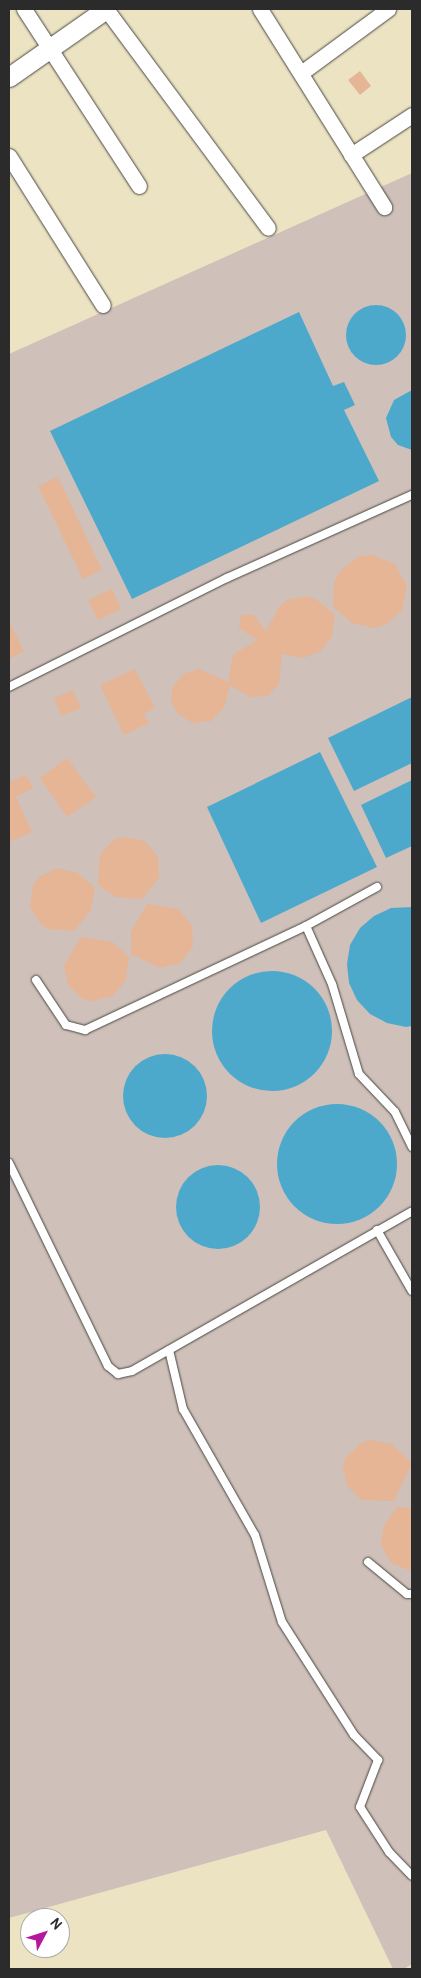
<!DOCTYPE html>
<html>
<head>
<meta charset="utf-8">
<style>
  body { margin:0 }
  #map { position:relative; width:421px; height:1978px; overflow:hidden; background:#ece3c3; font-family:Pangolin,sans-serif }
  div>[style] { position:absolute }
  .industrial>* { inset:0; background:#cfc0ba }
  .water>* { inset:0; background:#4da9cb }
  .round { border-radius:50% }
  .building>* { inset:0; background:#e5b595 }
  .roads { filter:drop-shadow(0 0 1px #484742) drop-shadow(0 0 1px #484742) }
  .service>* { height:8px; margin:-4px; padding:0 4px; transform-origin:4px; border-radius:4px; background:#fff }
  .minor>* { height:15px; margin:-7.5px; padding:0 7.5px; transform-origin:7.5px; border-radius:7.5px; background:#fff }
  .tertiary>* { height:19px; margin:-9.5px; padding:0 9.5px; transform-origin:9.5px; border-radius:9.5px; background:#fff }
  span { translate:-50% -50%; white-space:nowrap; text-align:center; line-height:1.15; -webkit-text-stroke:4.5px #fff; paint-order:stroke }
  .frame { position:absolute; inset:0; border:10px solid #2b2b2b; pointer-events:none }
  .north { position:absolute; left:20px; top:1908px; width:50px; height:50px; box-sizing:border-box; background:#fff; border:1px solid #aaa; border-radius:50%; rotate:50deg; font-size:14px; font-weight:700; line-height:20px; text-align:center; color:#2b2b2b }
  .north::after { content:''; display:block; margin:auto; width:18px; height:22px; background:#b5179e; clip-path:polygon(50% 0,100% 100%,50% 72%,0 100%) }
</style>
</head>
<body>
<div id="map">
  <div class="industrial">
    <i style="clip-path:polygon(412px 173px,412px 1964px,404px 1969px,393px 1969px,326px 1830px,9px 1918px,9px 354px)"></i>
  </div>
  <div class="water">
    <i class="round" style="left:346px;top:305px;width:60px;height:60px"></i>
    <i style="clip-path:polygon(299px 312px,333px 386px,344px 382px,355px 405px,344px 410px,379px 481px,132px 599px,50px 431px)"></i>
    <i style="clip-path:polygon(412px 390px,412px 450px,398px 445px,391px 437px,386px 418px,394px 400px)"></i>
    <i style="clip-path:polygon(412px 697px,412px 763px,354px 791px,328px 738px)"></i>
    <i style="clip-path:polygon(320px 752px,377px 867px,261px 923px,207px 807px)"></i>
    <i style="clip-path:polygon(412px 780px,412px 846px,386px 858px,361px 805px)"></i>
    <i style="clip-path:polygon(412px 907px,412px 1026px,406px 1027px,387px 1023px,370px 1014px,357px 1000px,349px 983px,347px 964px,350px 945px,360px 928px,374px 916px,391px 908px)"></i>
    <i class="round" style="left:212px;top:971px;width:120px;height:120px"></i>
    <i class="round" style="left:123px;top:1054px;width:84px;height:84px"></i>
    <i class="round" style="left:277px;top:1104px;width:120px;height:120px"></i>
    <i class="round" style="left:176px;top:1165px;width:84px;height:84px"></i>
  </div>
  <div class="building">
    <i style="clip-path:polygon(360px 71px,371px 86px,360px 95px,348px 80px)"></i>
    <i style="clip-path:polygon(58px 477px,102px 570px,83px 579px,38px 486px)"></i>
    <i style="clip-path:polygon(372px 555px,395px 564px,407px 586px,402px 610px,385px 625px,374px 628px,352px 623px,333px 607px,334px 583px,340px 571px,359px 556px)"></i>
    <i style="clip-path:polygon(112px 589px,121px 609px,98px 620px,88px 600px)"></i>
    <i style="clip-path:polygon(307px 596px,317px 600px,335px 615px,332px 636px,321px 651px,303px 658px,282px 654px,279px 684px,267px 696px,250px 697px,230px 685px,224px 708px,211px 721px,193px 723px,178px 714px,171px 702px,172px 688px,183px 674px,199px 669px,228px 682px,233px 655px,257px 640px,239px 628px,241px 615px,253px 614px,266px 631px,279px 607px,287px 600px)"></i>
    <i style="clip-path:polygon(9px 621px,24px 651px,9px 659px)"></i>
    <i style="clip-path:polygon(135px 669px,155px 708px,144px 714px,149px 723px,124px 735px,100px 685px)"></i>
    <i style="clip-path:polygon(73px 690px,81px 708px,61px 716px,54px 698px)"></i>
    <i style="clip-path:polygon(67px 758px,96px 797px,67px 817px,40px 778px)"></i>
    <i style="clip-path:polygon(26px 775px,33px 788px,16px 797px,32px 832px,9px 842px,9px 782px)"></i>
    <i style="clip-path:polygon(125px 837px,145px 841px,158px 857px,159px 878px,142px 899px,116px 897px,98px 885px,100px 854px,115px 839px)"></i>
    <i style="clip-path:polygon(57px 868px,78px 873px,95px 888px,91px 910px,74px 931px,48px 929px,40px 923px,30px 906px,33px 885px,39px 877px)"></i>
    <i style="clip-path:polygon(147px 904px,179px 909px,192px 926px,193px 947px,180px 963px,160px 968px,131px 954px,131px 932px)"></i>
    <i style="clip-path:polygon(81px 937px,112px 942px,129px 957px,126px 980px,113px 996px,93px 1001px,83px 999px,68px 985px,64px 965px)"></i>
    <i style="clip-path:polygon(371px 1440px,391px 1444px,412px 1463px,394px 1501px,362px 1500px,347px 1486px,343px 1466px,346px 1457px,361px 1443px)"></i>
    <i style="clip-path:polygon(397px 1507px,412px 1508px,412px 1571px,391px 1563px,381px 1545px,384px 1525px)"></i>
  </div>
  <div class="roads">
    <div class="service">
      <i style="left:9px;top:687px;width:244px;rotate:-26.6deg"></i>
      <i style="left:227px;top:578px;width:203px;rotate:-24.2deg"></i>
      <i style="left:377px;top:887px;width:81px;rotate:151.2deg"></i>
      <i style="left:306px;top:926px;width:64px;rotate:65.9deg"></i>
      <i style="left:332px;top:984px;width:94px;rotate:73.3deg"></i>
      <i style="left:359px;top:1074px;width:52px;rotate:46.5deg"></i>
      <i style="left:395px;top:1112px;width:39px;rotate:64deg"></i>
      <i style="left:36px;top:980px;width:54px;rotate:56.3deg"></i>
      <i style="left:66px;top:1025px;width:20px;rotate:15deg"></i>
      <i style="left:85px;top:1030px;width:244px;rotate:-25.2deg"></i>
      <i style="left:9px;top:1163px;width:226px;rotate:64deg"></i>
      <i style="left:108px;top:1366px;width:13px;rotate:39deg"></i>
      <i style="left:118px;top:1374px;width:14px;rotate:-12deg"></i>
      <i style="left:132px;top:1371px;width:322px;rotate:-29.7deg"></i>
      <i style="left:377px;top:1230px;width:70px;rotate:60.2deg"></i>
      <i style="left:169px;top:1350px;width:61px;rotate:76.7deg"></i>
      <i style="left:183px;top:1409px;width:145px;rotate:60.3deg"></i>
      <i style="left:255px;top:1535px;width:91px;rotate:72.8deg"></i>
      <i style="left:282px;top:1622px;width:134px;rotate:57.5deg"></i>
      <i style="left:354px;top:1735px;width:35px;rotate:46deg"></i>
      <i style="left:378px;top:1760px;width:50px;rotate:111deg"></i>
      <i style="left:360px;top:1807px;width:54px;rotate:57.2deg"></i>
      <i style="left:389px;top:1852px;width:33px;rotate:46deg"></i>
      <i style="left:368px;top:1562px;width:50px;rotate:39.4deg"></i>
      <i style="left:407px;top:1594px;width:5px"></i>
    </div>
    <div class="minor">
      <i style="left:24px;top:9px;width:211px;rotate:57deg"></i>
      <i style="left:106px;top:9px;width:272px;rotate:53.5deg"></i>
      <i style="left:260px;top:9px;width:234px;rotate:57.9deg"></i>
      <i style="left:301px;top:73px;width:108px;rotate:-36.3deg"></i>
      <i style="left:351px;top:155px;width:73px;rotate:-33.3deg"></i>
      <i style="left:9px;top:156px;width:176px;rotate:57.8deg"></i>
    </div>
    <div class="tertiary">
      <i style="left:9px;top:77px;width:118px;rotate:-35deg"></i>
    </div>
  </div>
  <div class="frame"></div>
  <div class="north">N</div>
</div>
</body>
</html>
